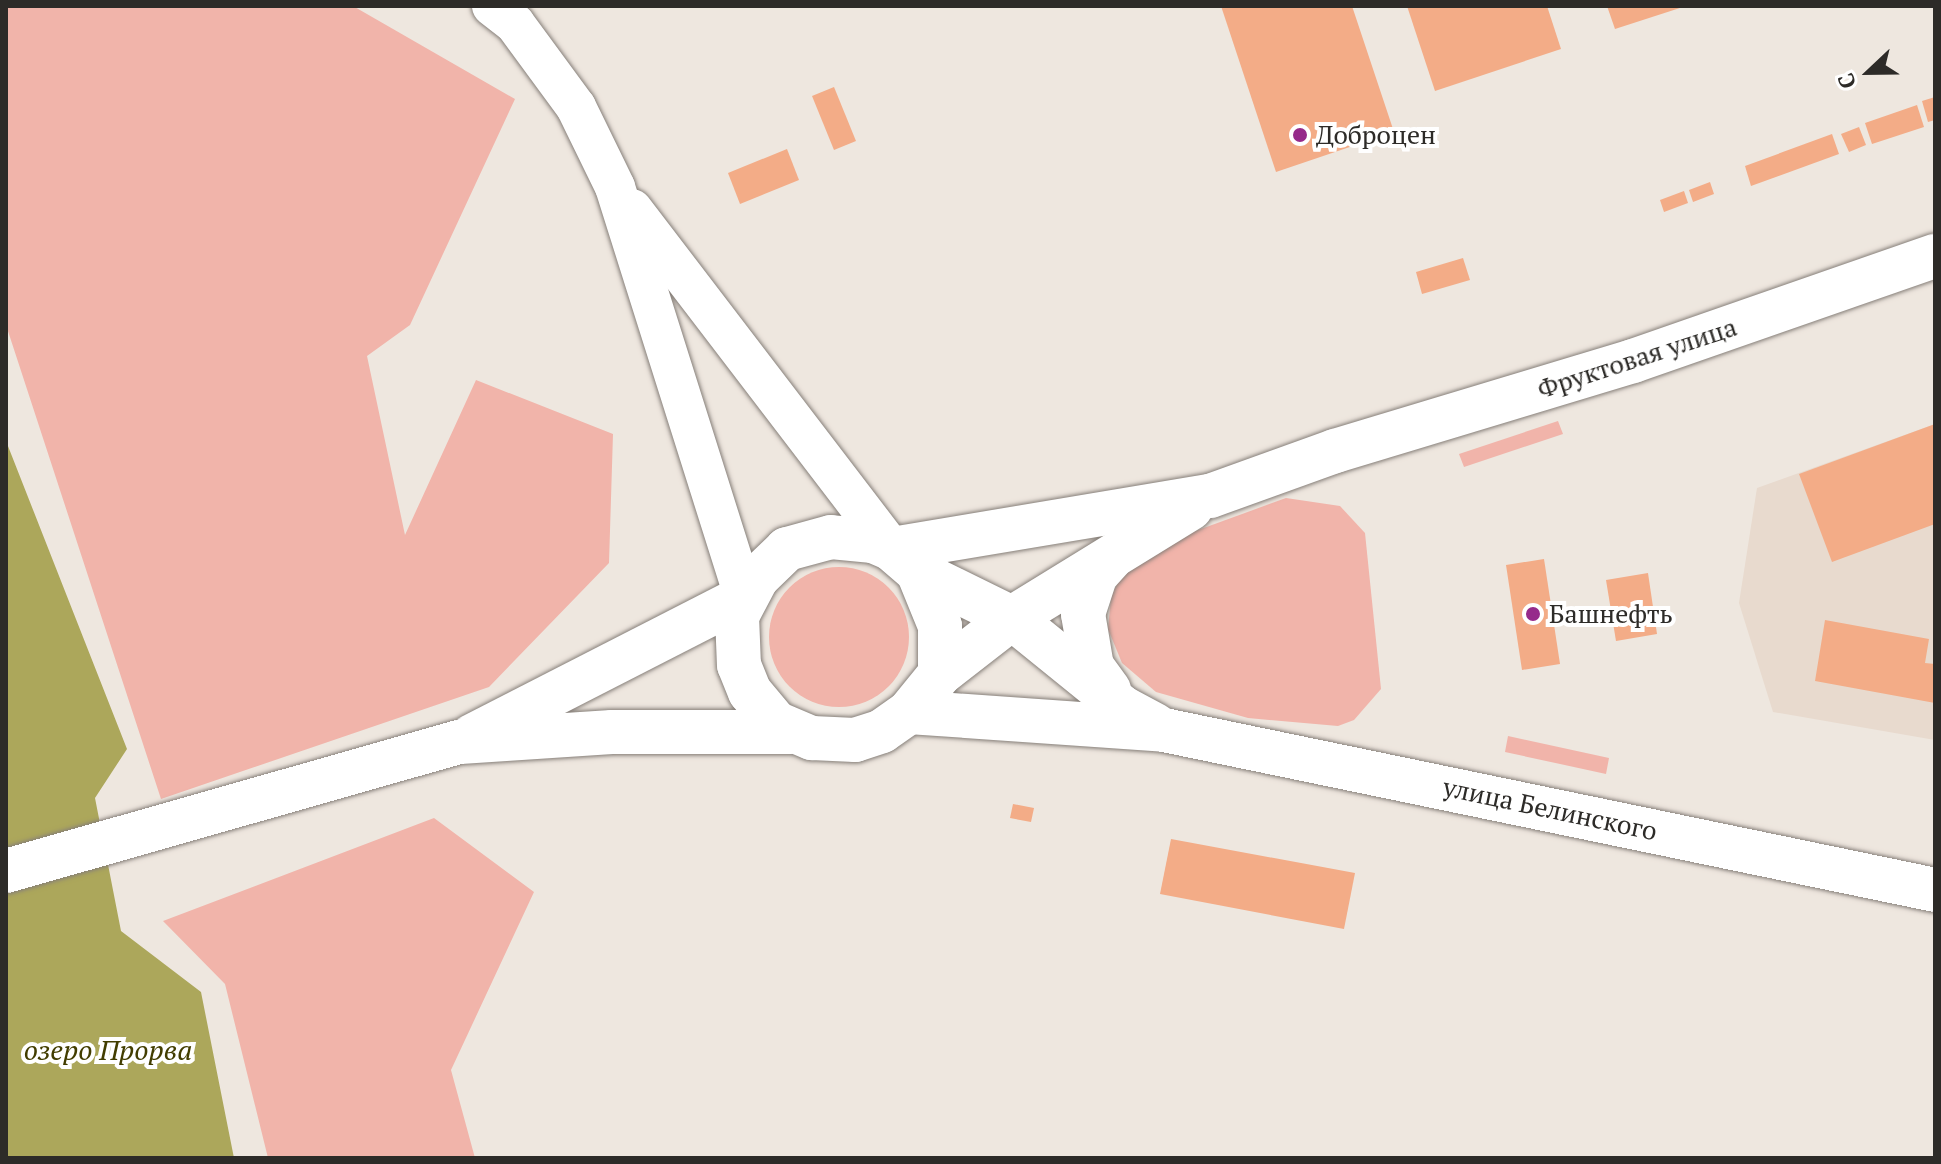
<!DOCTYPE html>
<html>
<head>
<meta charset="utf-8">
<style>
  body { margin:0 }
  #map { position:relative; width:1941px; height:1164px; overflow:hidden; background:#eee7df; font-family:"PT Serif",serif }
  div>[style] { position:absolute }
  .built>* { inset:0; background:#e8dace }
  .green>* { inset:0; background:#f1b4aa }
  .round { border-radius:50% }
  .water>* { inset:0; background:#aca75b }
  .building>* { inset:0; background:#f3ac87 }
  .roads { filter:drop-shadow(0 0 2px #867f79) drop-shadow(0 0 2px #867f79) }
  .secondary>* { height:40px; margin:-20px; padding:0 20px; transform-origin:20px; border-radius:20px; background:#fff }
  .primary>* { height:44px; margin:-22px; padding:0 22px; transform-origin:22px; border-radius:22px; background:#fff }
  .dots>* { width:22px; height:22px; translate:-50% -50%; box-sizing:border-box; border:4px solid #fff; border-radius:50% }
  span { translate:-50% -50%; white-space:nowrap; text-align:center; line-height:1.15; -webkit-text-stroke:8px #fff; paint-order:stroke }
  .poi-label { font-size:26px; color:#2d2b28 }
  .left { translate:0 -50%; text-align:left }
  .street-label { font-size:26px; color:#2d2b28 }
  .water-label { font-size:28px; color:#423d00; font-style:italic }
  .frame { position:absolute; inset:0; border:8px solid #2d2b28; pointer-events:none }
  .north { position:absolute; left:1829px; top:32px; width:80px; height:80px; -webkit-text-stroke:6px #fff; paint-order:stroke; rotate:248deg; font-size:22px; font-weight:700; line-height:32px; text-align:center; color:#2d2b28 }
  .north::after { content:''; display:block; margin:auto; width:28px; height:36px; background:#2d2b28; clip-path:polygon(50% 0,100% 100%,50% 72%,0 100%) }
</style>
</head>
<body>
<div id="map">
  <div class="built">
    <i style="clip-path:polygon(1935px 424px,1935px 740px,1773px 712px,1739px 603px,1757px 488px)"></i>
  </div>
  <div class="green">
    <i style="clip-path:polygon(6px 6px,353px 6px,515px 99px,410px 325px,367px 356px,405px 535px,476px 380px,613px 434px,609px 563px,489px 687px,161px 799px,6px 325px)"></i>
    <i style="clip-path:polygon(1558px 421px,1563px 434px,1464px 467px,1459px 454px)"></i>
    <i style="clip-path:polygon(1286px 498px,1340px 506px,1365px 533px,1381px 689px,1354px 720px,1338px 726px,1248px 718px,1156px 692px,1122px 663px,1108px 629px,1111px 597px,1123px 572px,1190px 533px)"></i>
    <i class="round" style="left:769px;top:567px;width:140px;height:140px"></i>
    <i style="clip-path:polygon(1508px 736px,1609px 758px,1606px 774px,1505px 752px)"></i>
    <i style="clip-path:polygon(434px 818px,534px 892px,451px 1070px,475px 1158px,268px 1158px,225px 984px,163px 921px)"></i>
  </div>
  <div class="water">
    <i style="clip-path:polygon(6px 441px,127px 749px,95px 798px,121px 931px,201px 992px,234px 1158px,6px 1158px)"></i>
  </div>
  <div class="building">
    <i style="clip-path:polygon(1221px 6px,1352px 6px,1394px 132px,1276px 172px)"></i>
    <i style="clip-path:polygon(1407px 6px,1547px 6px,1561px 49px,1435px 91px)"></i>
    <i style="clip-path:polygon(1607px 6px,1682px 6px,1683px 7px,1615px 29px)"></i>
    <i style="clip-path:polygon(834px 87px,856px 141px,834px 150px,812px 96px)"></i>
    <i style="clip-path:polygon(1935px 97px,1935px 120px,1928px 122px,1922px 101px)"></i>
    <i style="clip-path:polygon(1917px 105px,1924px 127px,1872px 144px,1865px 123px)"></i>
    <i style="clip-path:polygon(1859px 127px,1866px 145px,1849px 152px,1841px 134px)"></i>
    <i style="clip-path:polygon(1832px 134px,1839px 154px,1751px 186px,1745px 166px)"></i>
    <i style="clip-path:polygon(787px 149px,799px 180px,740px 204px,728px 173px)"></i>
    <i style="clip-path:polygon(1710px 182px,1714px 194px,1693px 202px,1689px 190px)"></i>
    <i style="clip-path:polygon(1684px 191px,1688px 203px,1664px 212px,1660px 200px)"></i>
    <i style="clip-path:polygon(1463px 258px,1470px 280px,1422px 294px,1416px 272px)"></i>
    <i style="clip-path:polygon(1935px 424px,1935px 524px,1832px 562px,1799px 474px)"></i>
    <i style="clip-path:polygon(1544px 559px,1560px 664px,1522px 670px,1506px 565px)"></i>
    <i style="clip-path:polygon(1648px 573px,1657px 634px,1616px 641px,1606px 580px)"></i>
    <i style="clip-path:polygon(1825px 620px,1929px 639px,1925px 663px,1935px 664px,1935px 703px,1815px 681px)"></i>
    <i style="clip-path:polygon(1013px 804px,1034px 808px,1031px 822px,1010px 818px)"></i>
    <i style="clip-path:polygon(1171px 839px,1355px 873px,1344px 929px,1160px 894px)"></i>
  </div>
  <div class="roads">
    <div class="secondary">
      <i style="left:492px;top:6px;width:29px;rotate:38deg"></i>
      <i style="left:515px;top:24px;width:103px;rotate:53.7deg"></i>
      <i style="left:576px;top:107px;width:89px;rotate:64deg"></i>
      <i style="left:615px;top:187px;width:430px;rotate:72.5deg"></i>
      <i style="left:632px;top:209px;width:428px;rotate:52.6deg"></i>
    </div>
    <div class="primary">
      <i style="left:892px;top:549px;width:322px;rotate:-9.5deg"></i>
      <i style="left:1210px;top:496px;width:133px;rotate:-19.8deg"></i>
      <i style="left:1335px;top:451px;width:311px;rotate:-16.8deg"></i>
      <i style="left:1633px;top:361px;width:320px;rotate:-19.2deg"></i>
      <i style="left:918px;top:572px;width:105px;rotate:26.1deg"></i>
      <i style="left:1012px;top:618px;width:143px;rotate:39deg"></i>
      <i style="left:1123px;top:708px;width:36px;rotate:28deg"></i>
      <i style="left:940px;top:674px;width:48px;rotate:-90deg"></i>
      <i style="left:940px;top:626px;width:58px;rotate:-112.2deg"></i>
      <i style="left:918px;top:572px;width:35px;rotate:-139deg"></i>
      <i style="left:892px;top:549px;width:21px;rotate:-157deg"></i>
      <i style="left:873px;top:541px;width:42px;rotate:-174.6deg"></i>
      <i style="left:831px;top:537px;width:46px;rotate:164.7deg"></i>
      <i style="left:787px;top:549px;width:42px;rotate:136deg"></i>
      <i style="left:757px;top:578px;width:43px;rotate:117.8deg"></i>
      <i style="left:737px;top:616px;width:49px;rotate:87.7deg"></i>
      <i style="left:739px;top:665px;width:29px;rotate:68deg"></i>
      <i style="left:750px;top:692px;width:40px;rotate:50deg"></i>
      <i style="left:776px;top:723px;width:39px;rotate:23deg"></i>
      <i style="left:812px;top:738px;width:43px;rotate:2.7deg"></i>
      <i style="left:855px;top:740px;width:28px;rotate:-18deg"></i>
      <i style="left:882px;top:731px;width:33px;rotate:-35deg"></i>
      <i style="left:909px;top:712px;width:49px;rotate:-50.8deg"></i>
      <i style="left:940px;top:674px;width:91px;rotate:-37.9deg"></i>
      <i style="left:1012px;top:618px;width:210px;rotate:-31.6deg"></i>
      <i style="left:1109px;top:690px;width:29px;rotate:-126deg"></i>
      <i style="left:1092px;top:667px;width:54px;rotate:-99.6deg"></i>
      <i style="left:1083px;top:614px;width:40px;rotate:-72deg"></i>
      <i style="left:1095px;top:576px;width:24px;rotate:-48deg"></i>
      <i style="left:909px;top:712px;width:256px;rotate:4deg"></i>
      <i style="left:1164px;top:730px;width:787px;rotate:11.72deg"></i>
      <i style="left:472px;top:736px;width:305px;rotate:-27.1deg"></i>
      <i style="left:6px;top:871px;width:472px;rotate:-15.9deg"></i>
      <i style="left:460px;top:742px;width:152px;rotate:-3.8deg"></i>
      <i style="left:612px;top:732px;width:179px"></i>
    </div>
  </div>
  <div class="dots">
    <i style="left:1300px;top:135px;background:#962a8b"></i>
    <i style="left:1533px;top:614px;background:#962a8b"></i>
  </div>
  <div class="poi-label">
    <span class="left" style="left:1316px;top:135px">Доброцен</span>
    <span class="left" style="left:1549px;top:614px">Башнефть</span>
  </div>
  <div class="street-label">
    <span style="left:1637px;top:358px;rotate:-18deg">Фруктовая улица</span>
    <span style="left:1550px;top:809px;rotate:12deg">улица Белинского</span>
  </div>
  <div class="water-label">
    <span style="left:108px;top:1050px">озеро Прорва</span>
  </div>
  <div class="frame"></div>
  <div class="north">С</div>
</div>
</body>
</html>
